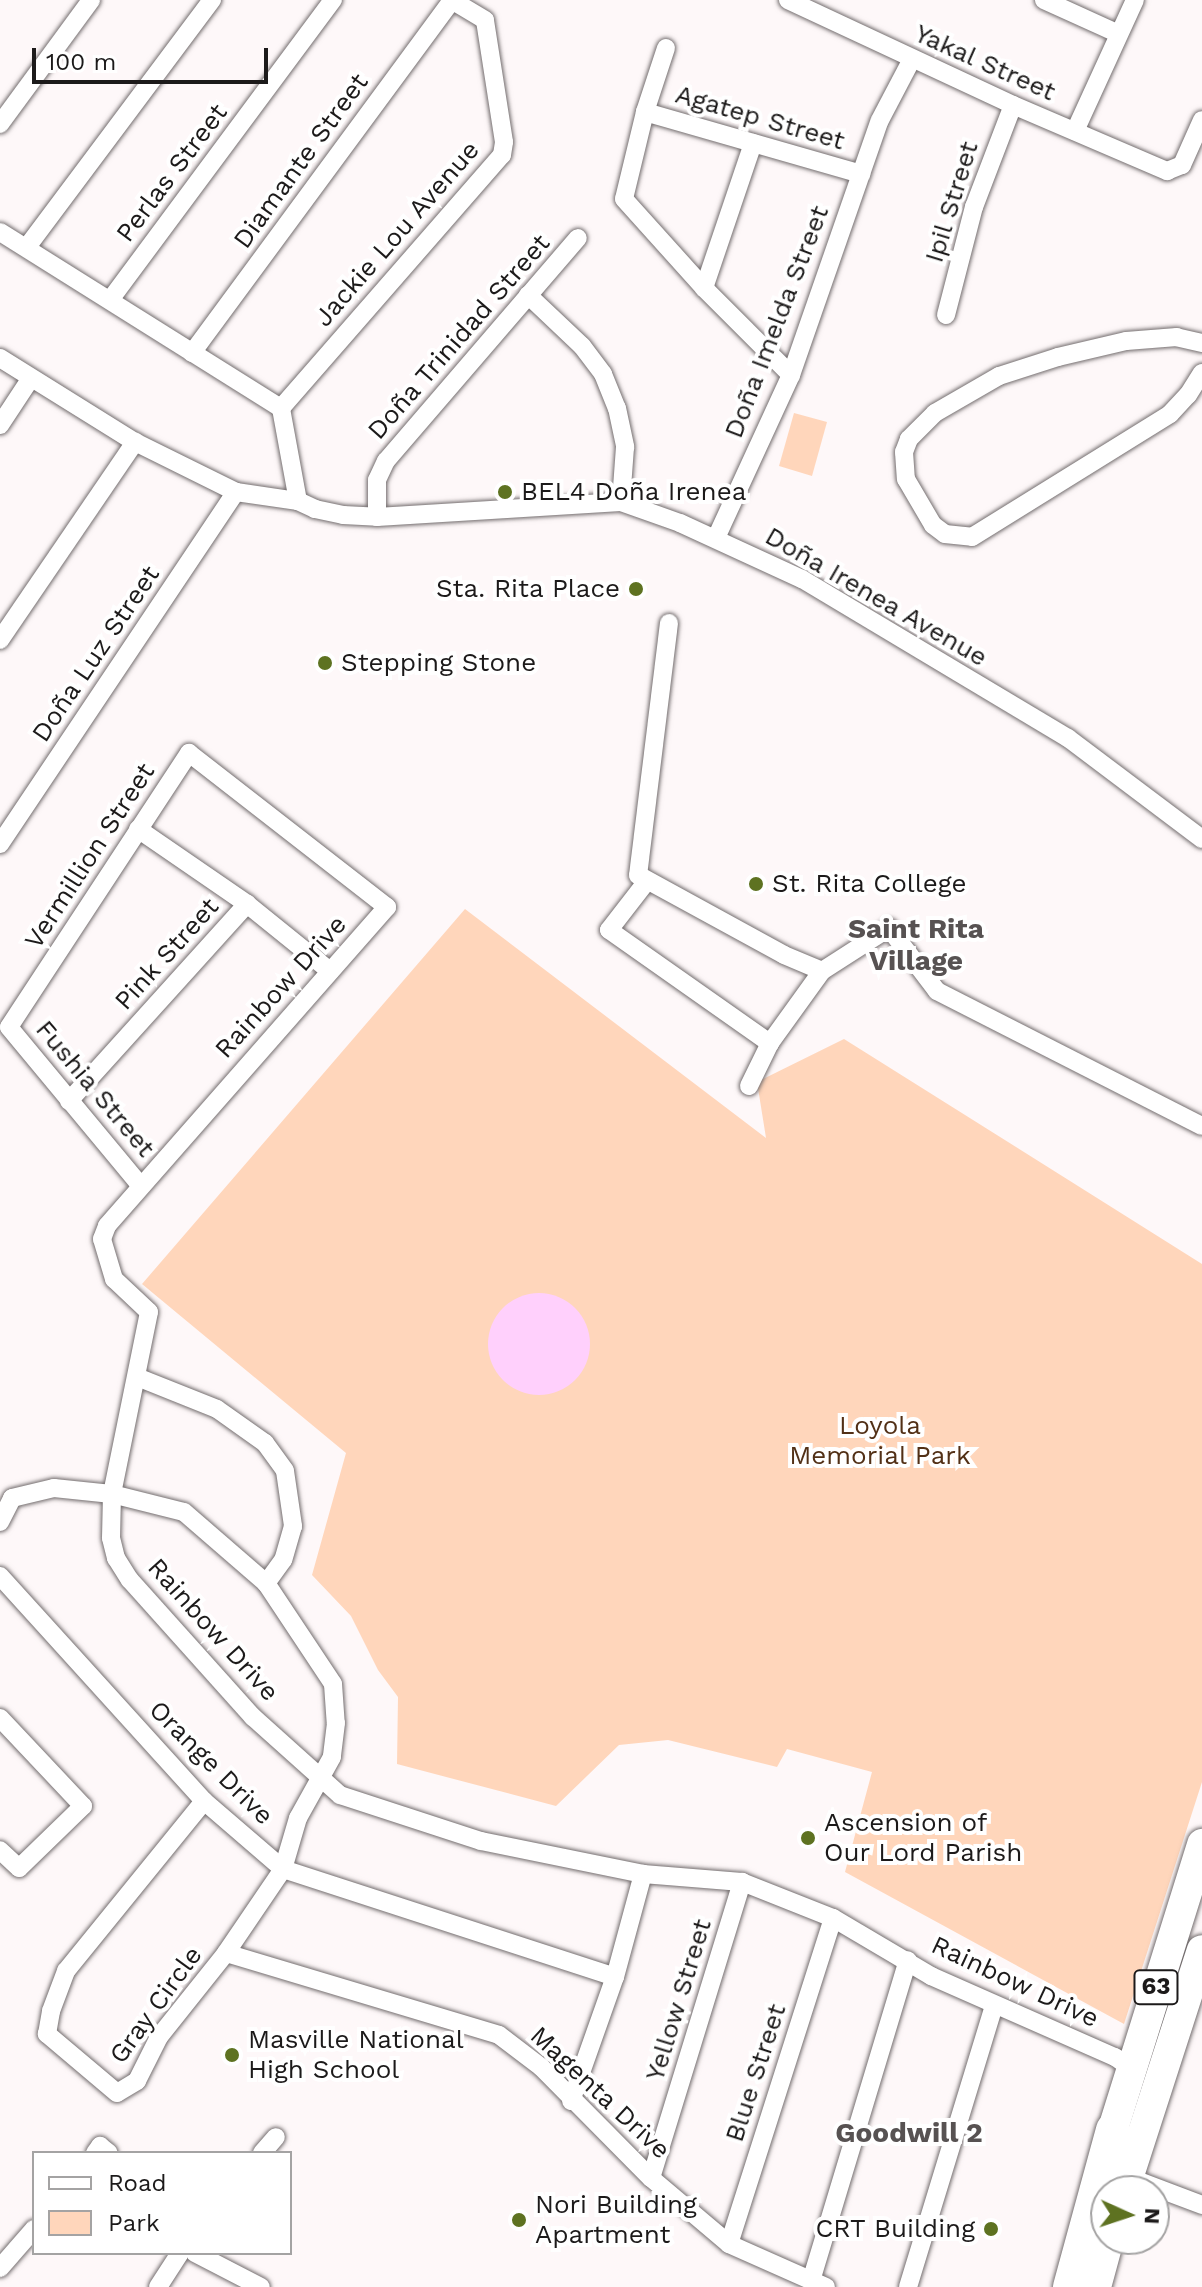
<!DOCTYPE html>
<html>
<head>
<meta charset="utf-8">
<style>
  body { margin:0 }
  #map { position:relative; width:1202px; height:2287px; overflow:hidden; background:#fef8f9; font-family:"Work Sans",sans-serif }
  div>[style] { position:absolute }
  .green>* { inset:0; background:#ffd6bb }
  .water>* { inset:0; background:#ffd0fc }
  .round { border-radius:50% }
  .roads { filter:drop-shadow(0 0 2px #736d6e) drop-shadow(0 0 2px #736d6e) }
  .street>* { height:18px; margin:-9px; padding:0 9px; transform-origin:9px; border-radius:9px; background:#fff }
  .primary>* { height:30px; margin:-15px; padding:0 15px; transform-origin:15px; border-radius:15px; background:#fff }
  .highway>* { height:34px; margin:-17px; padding:0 17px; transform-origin:17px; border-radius:17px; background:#fff }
  .dots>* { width:22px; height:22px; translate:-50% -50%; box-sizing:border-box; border:4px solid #fff; border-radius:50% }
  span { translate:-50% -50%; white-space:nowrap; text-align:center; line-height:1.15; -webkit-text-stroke:8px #fff; paint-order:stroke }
  .shield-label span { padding:2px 6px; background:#fff; border:2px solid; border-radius:6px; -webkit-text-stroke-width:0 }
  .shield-label { font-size:24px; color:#1c1a1a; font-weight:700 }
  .street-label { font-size:26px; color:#1c1a1a }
  .poi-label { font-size:26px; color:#1c1a1a }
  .left { translate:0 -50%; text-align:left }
  .right { translate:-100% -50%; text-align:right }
  .park-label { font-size:26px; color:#523016 }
  .neighbourhood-label { font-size:28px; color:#575252; font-weight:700 }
  .legend { position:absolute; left:32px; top:2151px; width:260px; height:104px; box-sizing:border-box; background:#fff; border:2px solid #a4a3a3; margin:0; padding:10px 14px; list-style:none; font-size:24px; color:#1c1a1a }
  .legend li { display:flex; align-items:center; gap:16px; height:40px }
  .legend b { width:40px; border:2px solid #a4a3a3 }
  .north { position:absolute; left:1090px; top:2175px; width:80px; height:80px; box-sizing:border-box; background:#fff; border:2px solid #a4a3a3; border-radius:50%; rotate:93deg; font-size:22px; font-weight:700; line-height:32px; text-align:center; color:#1c1a1a }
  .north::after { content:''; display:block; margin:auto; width:28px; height:36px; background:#5e7221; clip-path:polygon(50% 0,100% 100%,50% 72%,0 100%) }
  .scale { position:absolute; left:32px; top:48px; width:236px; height:36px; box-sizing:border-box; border:4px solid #1c1a1a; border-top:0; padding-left:10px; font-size:24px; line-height:28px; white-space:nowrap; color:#1c1a1a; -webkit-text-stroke:6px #fff; paint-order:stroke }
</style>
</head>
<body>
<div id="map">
  <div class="green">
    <i style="clip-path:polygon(794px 413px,827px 422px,812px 476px,779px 466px)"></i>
    <i style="clip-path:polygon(465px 909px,766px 1138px,757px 1082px,844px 1039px,1202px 1264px,1202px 1782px,1124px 2024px,845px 1872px,872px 1772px,787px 1749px,777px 1767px,668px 1740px,619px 1745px,556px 1806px,397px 1764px,398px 1697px,378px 1670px,351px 1616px,312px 1575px,346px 1453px,142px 1284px)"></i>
  </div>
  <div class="water">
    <i class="round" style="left:488px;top:1293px;width:102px;height:102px"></i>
  </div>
  <div class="roads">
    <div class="street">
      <i style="left:788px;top:0;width:248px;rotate:25deg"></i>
      <i style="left:1013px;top:105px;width:168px;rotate:23.2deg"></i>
      <i style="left:1167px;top:171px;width:16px;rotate:-22deg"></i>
      <i style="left:1182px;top:165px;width:49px;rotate:-66deg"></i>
      <i style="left:1044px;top:0;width:82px;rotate:24.4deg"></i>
      <i style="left:666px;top:48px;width:67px;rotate:108.2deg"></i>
      <i style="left:645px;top:112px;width:89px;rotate:103.6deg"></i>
      <i style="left:624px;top:199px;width:120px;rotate:48deg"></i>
      <i style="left:704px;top:288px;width:123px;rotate:45deg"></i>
      <i style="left:645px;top:112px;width:225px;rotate:16deg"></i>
      <i style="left:880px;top:120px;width:69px;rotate:-62.3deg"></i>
      <i style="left:0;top:124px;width:154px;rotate:-53.7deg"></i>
      <i style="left:1075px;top:131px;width:144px;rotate:-65.4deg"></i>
      <i style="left:0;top:232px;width:332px;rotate:32.1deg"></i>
      <i style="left:27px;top:247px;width:309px;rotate:-53.2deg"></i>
      <i style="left:704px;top:288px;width:153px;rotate:-71.3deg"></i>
      <i style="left:528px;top:295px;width:74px;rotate:43.4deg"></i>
      <i style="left:582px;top:346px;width:35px;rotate:53deg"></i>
      <i style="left:603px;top:374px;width:37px;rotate:68deg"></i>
      <i style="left:617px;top:408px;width:40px;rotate:78deg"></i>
      <i style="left:625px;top:447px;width:55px;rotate:94.2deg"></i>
      <i style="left:110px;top:300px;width:374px;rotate:-53.4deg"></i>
      <i style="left:946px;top:315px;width:112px;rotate:-75.5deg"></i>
      <i style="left:974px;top:207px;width:109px;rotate:-69.1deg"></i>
      <i style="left:1202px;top:343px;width:26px;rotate:-167deg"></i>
      <i style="left:1177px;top:337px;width:51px;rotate:175.5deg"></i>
      <i style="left:1126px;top:341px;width:70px;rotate:166.8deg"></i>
      <i style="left:1058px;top:357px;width:62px;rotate:162.1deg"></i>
      <i style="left:999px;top:376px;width:74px;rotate:150deg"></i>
      <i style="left:935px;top:413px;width:37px;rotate:135deg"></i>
      <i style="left:909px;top:439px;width:14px;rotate:111deg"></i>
      <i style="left:904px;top:452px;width:27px;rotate:86deg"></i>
      <i style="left:906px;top:479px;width:53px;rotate:59.6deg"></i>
      <i style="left:933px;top:525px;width:15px;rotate:37deg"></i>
      <i style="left:945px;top:534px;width:27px;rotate:6deg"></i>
      <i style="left:972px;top:537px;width:233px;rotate:-31.8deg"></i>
      <i style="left:1170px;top:414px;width:26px;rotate:-47deg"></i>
      <i style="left:1188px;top:395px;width:26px;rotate:-58deg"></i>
      <i style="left:192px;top:353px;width:438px;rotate:-53.6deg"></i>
      <i style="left:0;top:358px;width:159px;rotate:31.9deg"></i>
      <i style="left:135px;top:442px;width:113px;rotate:26.3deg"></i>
      <i style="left:236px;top:492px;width:63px;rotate:8.3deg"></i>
      <i style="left:298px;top:501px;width:19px;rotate:25deg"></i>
      <i style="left:315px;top:509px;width:29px;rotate:12deg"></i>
      <i style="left:343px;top:515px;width:34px;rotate:3deg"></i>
      <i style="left:377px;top:517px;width:244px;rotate:-3.5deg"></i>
      <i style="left:621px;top:502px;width:63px;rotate:19.6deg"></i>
      <i style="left:680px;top:523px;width:134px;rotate:24.7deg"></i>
      <i style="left:802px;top:579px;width:310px;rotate:30.9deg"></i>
      <i style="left:1068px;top:738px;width:168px;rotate:37deg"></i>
      <i style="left:0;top:425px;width:56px;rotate:-56.6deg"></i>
      <i style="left:298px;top:501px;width:95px;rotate:-100.4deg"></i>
      <i style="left:281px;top:408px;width:336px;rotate:-48.9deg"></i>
      <i style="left:502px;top:155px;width:13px;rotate:-81deg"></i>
      <i style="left:504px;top:142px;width:123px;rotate:-98.9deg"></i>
      <i style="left:485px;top:20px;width:39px;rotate:-149deg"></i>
      <i style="left:377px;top:517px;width:37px;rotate:-90deg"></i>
      <i style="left:377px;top:480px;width:21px;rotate:-65deg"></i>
      <i style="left:386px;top:461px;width:294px;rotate:-49.3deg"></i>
      <i style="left:716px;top:538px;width:179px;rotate:-65.3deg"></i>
      <i style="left:791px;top:375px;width:268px;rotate:-70.8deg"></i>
      <i style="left:669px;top:623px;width:254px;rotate:97deg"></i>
      <i style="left:638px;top:875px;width:166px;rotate:28.7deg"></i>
      <i style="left:784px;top:955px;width:41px;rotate:22.8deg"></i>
      <i style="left:0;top:640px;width:240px;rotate:-55.7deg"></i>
      <i style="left:138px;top:829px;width:132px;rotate:34.5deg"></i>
      <i style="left:247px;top:904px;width:107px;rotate:38.9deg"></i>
      <i style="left:0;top:844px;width:424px;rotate:-56.2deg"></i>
      <i style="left:647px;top:881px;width:62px;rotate:127.8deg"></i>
      <i style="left:609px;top:930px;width:197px;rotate:35.1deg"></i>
      <i style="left:749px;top:1086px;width:48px;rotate:-64deg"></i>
      <i style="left:770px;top:1043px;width:89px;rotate:-54.2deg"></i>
      <i style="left:822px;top:971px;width:80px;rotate:-32.7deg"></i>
      <i style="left:889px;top:928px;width:79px;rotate:52.7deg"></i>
      <i style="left:937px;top:991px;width:297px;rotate:27deg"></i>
      <i style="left:69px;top:1101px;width:266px;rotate:-47.9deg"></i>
      <i style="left:140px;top:1185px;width:205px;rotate:-129.7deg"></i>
      <i style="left:9px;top:1027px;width:328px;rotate:-56.7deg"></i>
      <i style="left:189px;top:753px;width:251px;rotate:37.9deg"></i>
      <i style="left:387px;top:907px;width:424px;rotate:131.3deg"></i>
      <i style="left:107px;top:1226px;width:14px;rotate:111deg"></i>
      <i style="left:102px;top:1239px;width:42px;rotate:73.3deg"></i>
      <i style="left:114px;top:1279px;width:48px;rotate:43.3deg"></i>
      <i style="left:149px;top:1312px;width:186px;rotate:101.5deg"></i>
      <i style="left:112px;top:1494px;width:44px;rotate:91.3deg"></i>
      <i style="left:111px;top:1538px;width:21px;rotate:76deg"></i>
      <i style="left:116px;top:1558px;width:26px;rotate:58deg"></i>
      <i style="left:130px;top:1580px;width:184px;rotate:48.1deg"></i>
      <i style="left:253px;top:1717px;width:117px;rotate:41.9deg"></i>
      <i style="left:340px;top:1795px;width:148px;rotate:18.1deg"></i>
      <i style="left:481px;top:1841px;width:165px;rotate:11.5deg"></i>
      <i style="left:643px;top:1874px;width:99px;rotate:4.6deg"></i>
      <i style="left:742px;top:1882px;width:98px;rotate:21.6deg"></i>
      <i style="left:833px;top:1918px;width:114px;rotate:30.6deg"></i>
      <i style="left:931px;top:1976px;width:201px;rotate:23.8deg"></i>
      <i style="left:1115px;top:2057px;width:19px;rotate:35deg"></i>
      <i style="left:137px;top:1377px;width:86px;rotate:21.8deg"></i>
      <i style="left:217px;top:1409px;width:59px;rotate:35.3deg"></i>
      <i style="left:265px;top:1443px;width:34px;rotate:54deg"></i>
      <i style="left:285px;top:1471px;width:56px;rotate:81.7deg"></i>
      <i style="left:293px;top:1526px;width:35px;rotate:106deg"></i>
      <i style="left:283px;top:1560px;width:29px;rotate:126deg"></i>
      <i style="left:0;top:1522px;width:27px;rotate:-63deg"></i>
      <i style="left:12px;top:1498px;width:43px;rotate:-13.4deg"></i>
      <i style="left:54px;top:1488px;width:58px;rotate:5.9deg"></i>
      <i style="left:112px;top:1494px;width:74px;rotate:14deg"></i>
      <i style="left:184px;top:1512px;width:108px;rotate:40.9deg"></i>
      <i style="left:266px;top:1583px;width:121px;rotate:56.4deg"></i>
      <i style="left:333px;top:1684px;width:39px;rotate:86deg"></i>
      <i style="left:336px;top:1723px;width:34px;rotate:97deg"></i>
      <i style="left:332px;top:1757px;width:70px;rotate:119.1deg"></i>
      <i style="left:298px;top:1818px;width:53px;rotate:106.4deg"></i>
      <i style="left:283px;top:1869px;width:102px;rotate:124.2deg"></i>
      <i style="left:226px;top:1953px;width:107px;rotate:128.6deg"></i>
      <i style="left:159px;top:2037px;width:49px;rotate:116.6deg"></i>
      <i style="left:137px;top:2081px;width:23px;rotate:149deg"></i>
      <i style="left:117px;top:2093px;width:92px;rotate:-139.9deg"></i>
      <i style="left:47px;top:2034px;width:23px;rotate:-80deg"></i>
      <i style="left:51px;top:2011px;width:43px;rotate:-69.4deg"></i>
      <i style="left:66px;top:1971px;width:219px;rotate:-50.9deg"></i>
      <i style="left:0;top:1576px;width:304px;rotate:47.8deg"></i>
      <i style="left:204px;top:1801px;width:104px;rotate:40.7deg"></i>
      <i style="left:283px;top:1869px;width:349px;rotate:18deg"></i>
      <i style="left:0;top:1718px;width:121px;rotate:46.7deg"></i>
      <i style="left:83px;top:1806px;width:89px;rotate:135.9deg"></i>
      <i style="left:19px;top:1868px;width:26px;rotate:-137deg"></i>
      <i style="left:226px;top:1953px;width:285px;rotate:16.7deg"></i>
      <i style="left:499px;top:2035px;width:53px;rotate:37.3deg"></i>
      <i style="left:541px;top:2067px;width:156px;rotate:45.3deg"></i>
      <i style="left:651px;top:2178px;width:102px;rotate:40.2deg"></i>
      <i style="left:729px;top:2244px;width:106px;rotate:23.9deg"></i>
      <i style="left:571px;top:2101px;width:132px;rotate:-70.5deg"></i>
      <i style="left:615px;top:1977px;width:107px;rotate:-74.8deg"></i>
      <i style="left:95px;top:2153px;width:9px;rotate:-54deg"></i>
      <i style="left:100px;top:2146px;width:11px;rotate:38deg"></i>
      <i style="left:262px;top:2153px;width:21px;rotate:-49deg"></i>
      <i style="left:1128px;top:2177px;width:79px;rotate:20.7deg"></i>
      <i style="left:651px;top:2178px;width:310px;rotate:-72.9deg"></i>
      <i style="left:729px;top:2244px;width:342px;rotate:-72.3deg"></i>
      <i style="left:195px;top:2253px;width:74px;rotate:27.3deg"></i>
      <i style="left:0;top:2268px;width:52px;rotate:-48.9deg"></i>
      <i style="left:811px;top:2281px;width:335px;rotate:-73.2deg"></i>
      <i style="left:158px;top:2287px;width:40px;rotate:-57.1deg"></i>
      <i style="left:908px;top:2287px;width:295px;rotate:-73deg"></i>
    </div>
    <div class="primary">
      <i style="left:1106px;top:2151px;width:322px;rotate:-72.6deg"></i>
      <i style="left:1124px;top:2191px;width:253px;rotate:-72.1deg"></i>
      <i style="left:1096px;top:2287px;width:50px;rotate:-74.8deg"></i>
    </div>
    <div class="highway">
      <i style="left:1070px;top:2287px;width:163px;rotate:-74.7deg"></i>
    </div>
  </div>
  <div class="dots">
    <i style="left:505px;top:492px;background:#5e7221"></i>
    <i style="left:636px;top:589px;background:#5e7221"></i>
    <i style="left:325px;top:663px;background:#5e7221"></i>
    <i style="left:756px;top:884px;background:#5e7221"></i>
    <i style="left:808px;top:1838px;background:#5e7221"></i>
    <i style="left:232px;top:2055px;background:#5e7221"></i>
    <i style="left:519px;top:2220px;background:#5e7221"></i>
    <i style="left:991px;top:2229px;background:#5e7221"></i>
  </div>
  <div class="shield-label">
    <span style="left:1156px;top:1987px">63</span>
  </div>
  <div class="street-label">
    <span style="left:985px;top:63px;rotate:24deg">Yakal Street</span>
    <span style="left:760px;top:118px;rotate:16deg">Agatep Street</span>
    <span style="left:301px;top:161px;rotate:-54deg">Diamante Street</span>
    <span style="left:172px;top:173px;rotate:-53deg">Perlas Street</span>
    <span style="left:952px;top:202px;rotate:-73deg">Ipil Street</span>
    <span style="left:397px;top:234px;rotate:-49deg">Jackie Lou Avenue</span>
    <span style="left:777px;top:322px;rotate:-69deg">Doña Imelda Street</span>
    <span style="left:459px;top:337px;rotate:-49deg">Doña Trinidad Street</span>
    <span style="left:876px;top:597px;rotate:30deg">Doña Irenea Avenue</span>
    <span style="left:96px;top:654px;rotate:-56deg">Doña Luz Street</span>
    <span style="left:90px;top:856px;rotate:-57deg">Vermillion Street</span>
    <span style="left:167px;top:954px;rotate:-48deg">Pink Street</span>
    <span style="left:281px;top:987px;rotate:-48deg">Rainbow Drive</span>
    <span style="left:95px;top:1089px;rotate:50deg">Fushia Street</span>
    <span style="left:213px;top:1630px;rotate:48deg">Rainbow Drive</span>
    <span style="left:211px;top:1763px;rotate:45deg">Orange Drive</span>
    <span style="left:1015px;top:1982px;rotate:25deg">Rainbow Drive</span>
    <span style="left:679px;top:2000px;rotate:-73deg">Yellow Street</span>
    <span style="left:156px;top:2005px;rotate:-54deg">Gray Circle</span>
    <span style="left:756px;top:2073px;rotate:-72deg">Blue Street</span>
    <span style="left:600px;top:2093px;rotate:43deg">Magenta Drive</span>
  </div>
  <div class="poi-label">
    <span class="left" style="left:521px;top:492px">BEL4 Doña Irenea</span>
    <span class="right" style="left:620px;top:589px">Sta. Rita Place</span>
    <span class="left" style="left:341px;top:663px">Stepping Stone</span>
    <span class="left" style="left:772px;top:884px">St. Rita College</span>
    <span class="left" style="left:824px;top:1838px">Ascension of<br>Our Lord Parish</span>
    <span class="left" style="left:248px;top:2055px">Masville National<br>High School</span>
    <span class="left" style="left:535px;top:2220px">Nori Building<br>Apartment</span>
    <span class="right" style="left:975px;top:2229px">CRT Building</span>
  </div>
  <div class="park-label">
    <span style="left:880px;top:1441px">Loyola<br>Memorial Park</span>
  </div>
  <div class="neighbourhood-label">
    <span style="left:916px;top:945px">Saint Rita<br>Village</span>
    <span style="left:909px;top:2133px">Goodwill 2</span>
  </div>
  <ul class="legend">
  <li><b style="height:10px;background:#fff"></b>Road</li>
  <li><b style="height:22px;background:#ffd6bb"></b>Park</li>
  </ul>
  <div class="north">N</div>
  <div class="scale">100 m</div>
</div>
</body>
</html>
